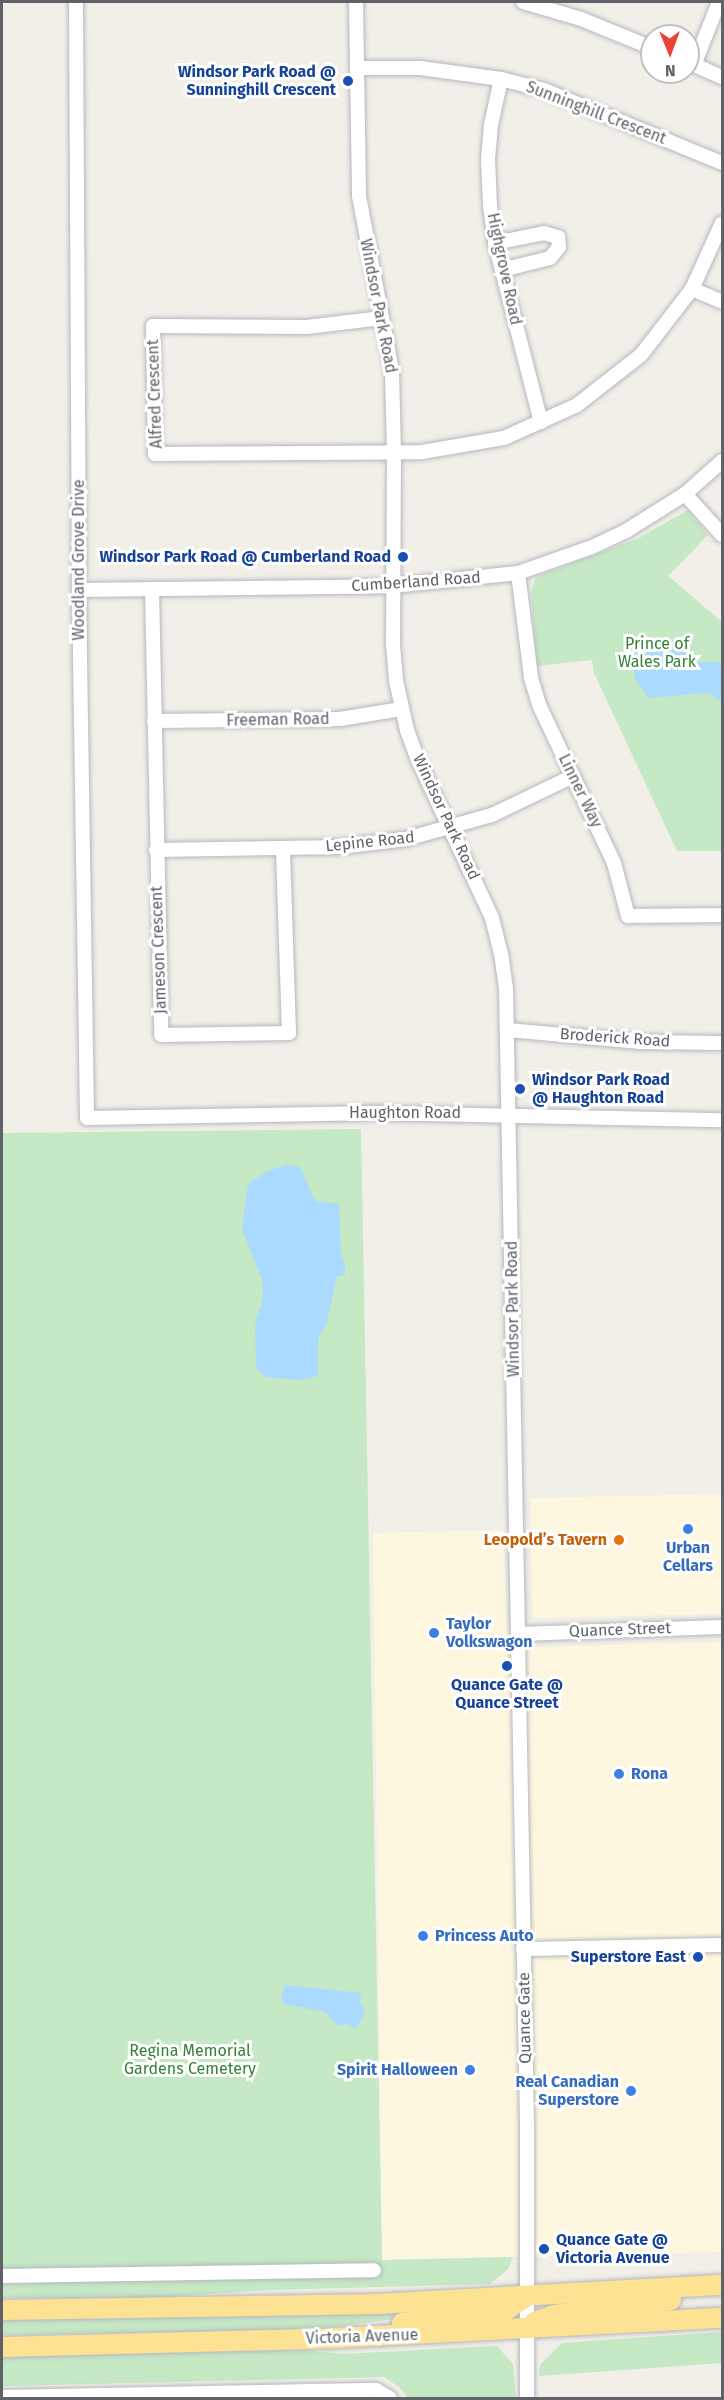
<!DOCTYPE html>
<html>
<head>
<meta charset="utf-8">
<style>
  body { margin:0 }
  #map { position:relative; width:724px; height:2400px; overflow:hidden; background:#f1efe8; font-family:"Fira Sans",sans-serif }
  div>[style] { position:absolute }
  .commercial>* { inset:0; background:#fef7e0 }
  .green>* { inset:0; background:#c5e8c5 }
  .water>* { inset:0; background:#aadaff }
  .roads { filter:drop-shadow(0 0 2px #b5b8bc) drop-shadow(0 0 2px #b5b8bc) }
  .minor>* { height:14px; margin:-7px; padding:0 7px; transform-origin:7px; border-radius:7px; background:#fff }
  .highway>* { height:20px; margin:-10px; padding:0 10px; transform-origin:10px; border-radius:10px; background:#fde293 }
  .dots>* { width:16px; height:16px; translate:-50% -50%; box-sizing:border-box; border:3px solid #fff; border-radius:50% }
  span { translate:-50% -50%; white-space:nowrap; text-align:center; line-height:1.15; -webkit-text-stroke:6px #fff; paint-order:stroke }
  .transit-label { font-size:16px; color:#164399; font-weight:700 }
  .right { translate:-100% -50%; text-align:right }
  .left { translate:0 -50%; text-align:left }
  .street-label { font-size:16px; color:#5f6368 }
  .park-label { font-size:16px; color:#348238 }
  .food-label { font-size:16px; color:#c56008; font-weight:700 }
  .shop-label { font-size:16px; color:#366cbe; font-weight:700 }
  .frame { position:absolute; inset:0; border:3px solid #5f6368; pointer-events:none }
  .north { position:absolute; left:640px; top:24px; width:60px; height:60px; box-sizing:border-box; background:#fff; border:2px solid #bfc1c3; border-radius:50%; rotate:179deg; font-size:16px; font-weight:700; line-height:24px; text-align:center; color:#5f6368 }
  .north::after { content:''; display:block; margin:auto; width:21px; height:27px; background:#ea4335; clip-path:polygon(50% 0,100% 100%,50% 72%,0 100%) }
</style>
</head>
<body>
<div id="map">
  <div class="commercial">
    <i style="clip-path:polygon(722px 1494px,722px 1614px,533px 1618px,530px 1498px)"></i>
    <i style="clip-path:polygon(503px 1530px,508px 1648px,722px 1642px,722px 2252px,382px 2260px,373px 1533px)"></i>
  </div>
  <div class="green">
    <i style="clip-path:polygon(688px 510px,708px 535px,668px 576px,722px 622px,722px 851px,677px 851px,594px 673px,592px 660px,537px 666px,531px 592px,536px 577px,639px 538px)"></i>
    <i style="clip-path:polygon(361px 1129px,382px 2260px,513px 2257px,508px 2269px,490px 2284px,267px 2290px,150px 2298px,2px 2298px,2px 1133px)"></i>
    <i style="clip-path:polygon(424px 2310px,425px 2315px,349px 2325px,277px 2330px,2px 2335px,2px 2320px,330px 2315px)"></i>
    <i style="clip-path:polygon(722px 2332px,722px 2363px,539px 2376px,540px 2365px,562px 2343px)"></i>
    <i style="clip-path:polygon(497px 2346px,513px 2364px,516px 2398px,408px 2398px,399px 2387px,384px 2377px,2px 2386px,2px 2356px,301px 2350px,342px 2354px)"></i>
  </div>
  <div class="water">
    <i style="clip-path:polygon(641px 637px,668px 639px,698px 662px,718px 662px,722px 668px,722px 702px,709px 693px,649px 698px,635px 679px,632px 658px)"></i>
    <i style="clip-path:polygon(286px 1165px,300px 1167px,315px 1201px,339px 1204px,341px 1255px,345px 1265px,345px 1275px,337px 1277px,326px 1324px,318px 1338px,318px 1376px,299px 1380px,265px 1377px,256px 1367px,255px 1324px,263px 1298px,262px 1279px,242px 1229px,248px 1184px,265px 1172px)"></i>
    <i style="clip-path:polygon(285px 1985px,361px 1993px,360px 2003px,365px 2010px,359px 2025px,355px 2029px,347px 2024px,338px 2026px,325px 2012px,284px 2004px,281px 1997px)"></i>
  </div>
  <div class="roads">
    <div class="minor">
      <i style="left:76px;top:2px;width:588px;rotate:89.71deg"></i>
      <i style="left:79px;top:590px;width:528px;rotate:89.13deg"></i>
      <i style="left:87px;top:1118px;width:292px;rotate:-1deg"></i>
      <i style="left:379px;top:1113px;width:343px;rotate:1.2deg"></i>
      <i style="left:356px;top:2px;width:194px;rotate:89.1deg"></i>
      <i style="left:359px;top:196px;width:178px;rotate:79.3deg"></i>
      <i style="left:392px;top:371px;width:81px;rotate:88.6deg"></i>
      <i style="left:394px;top:452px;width:193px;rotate:90.3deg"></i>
      <i style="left:393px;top:645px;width:36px;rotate:85deg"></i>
      <i style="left:396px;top:681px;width:50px;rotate:77.3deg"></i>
      <i style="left:407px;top:730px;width:32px;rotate:70deg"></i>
      <i style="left:418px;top:760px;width:174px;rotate:64.9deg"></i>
      <i style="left:492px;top:918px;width:36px;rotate:76deg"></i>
      <i style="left:501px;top:953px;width:35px;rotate:82deg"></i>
      <i style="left:506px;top:988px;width:1139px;rotate:88.94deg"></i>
      <i style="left:527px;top:2127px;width:271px;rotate:90deg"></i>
      <i style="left:523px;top:2px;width:60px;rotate:16.3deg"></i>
      <i style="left:581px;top:19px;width:77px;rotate:22.2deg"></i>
      <i style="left:688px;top:62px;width:37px;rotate:24deg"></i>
      <i style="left:694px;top:65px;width:68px;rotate:-68.4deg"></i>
      <i style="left:358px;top:68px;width:62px"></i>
      <i style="left:420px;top:68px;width:82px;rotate:7.7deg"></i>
      <i style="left:501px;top:79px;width:44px;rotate:14.3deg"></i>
      <i style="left:544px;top:90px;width:192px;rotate:22.3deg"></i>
      <i style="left:501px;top:79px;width:47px;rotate:102.3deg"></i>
      <i style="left:491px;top:125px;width:33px;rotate:95deg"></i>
      <i style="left:488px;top:158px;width:48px;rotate:87.6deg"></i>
      <i style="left:490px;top:206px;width:37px;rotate:82deg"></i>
      <i style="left:495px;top:243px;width:185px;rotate:75.6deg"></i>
      <i style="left:495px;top:243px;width:50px;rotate:-11.5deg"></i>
      <i style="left:544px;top:233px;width:15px;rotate:16deg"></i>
      <i style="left:558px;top:237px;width:10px;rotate:84deg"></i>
      <i style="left:559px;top:247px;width:14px;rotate:129deg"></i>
      <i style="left:550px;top:258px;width:49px;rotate:166deg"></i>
      <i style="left:692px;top:289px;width:33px;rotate:23deg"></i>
      <i style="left:382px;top:318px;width:76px;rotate:173.2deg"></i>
      <i style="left:307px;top:327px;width:154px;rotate:-179.6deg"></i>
      <i style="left:153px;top:326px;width:128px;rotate:89.1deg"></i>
      <i style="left:155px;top:454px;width:267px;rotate:-0.4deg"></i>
      <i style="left:422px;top:452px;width:83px;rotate:-9.7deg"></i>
      <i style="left:504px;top:438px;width:80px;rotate:-24.3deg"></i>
      <i style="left:577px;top:405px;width:81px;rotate:-38deg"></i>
      <i style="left:641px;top:355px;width:83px;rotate:-52.3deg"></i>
      <i style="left:692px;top:289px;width:72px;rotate:-65.6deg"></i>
      <i style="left:685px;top:494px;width:55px;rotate:47.9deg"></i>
      <i style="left:518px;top:573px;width:106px;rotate:82.9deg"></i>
      <i style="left:531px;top:678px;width:30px;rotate:73deg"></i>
      <i style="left:540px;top:707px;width:173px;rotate:64.6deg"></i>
      <i style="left:614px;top:863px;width:55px;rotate:75.2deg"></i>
      <i style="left:628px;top:916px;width:94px;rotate:-0.6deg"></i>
      <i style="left:152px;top:589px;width:446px;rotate:88.8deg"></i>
      <i style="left:161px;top:1035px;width:128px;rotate:-0.9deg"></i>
      <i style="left:289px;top:1033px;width:185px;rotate:-91.9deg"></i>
      <i style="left:79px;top:590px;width:313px;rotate:-0.7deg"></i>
      <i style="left:392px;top:586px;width:127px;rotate:-5.9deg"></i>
      <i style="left:518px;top:573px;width:78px;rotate:-19.4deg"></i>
      <i style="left:592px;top:547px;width:38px;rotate:-25deg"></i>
      <i style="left:626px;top:531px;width:70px;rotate:-32.1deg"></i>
      <i style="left:685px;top:494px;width:50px;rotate:-41.7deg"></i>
      <i style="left:154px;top:721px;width:186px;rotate:-0.6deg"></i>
      <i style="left:340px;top:719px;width:62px;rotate:-9.3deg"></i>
      <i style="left:156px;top:850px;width:184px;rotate:-0.9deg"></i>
      <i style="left:340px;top:847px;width:66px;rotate:-6.9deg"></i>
      <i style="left:406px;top:839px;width:89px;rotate:-15.6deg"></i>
      <i style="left:492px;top:815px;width:90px;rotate:-25.7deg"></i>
      <i style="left:508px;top:1030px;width:133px;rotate:5.2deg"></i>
      <i style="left:640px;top:1042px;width:82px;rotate:0.7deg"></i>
      <i style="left:518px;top:1634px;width:204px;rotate:-2deg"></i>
      <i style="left:523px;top:1949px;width:199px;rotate:-1.2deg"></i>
      <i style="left:2px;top:2276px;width:372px;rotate:-0.9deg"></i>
      <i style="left:2px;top:2397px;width:374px;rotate:-1.1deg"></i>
      <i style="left:376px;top:2390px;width:16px;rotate:30deg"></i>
    </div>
    <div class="highway">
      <i style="left:2px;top:2310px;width:375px;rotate:-0.9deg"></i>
      <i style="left:377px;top:2304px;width:346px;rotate:-3.2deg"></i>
      <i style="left:535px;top:2322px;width:20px;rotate:-20deg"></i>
      <i style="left:554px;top:2315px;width:118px;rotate:-7.3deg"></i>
      <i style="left:402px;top:2323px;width:104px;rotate:-6.6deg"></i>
      <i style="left:505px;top:2311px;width:23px;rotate:-34deg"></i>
      <i style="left:2px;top:2347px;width:334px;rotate:-1.5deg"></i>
      <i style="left:336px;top:2338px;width:387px;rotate:-3deg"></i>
    </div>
  </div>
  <div class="dots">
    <i style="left:348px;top:81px;background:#1a4fb4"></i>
    <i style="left:403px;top:557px;background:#1a4fb4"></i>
    <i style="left:520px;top:1089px;background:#1a4fb4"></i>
    <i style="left:688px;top:1529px;background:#3f7fe0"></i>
    <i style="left:619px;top:1540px;background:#e8710a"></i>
    <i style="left:434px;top:1633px;background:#3f7fe0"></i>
    <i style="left:507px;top:1666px;background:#1a4fb4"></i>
    <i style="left:619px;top:1774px;background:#3f7fe0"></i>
    <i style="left:423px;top:1936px;background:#3f7fe0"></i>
    <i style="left:698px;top:1957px;background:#1a4fb4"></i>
    <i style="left:470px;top:2070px;background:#3f7fe0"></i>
    <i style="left:631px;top:2091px;background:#3f7fe0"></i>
    <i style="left:544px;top:2249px;background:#1a4fb4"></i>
  </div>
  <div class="transit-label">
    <span class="right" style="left:336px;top:81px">Windsor Park Road @<br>Sunninghill Crescent</span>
    <span class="right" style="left:391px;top:557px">Windsor Park Road @ Cumberland Road</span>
    <span class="left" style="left:532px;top:1089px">Windsor Park Road<br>@ Haughton Road</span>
    <span style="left:507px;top:1694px">Quance Gate @<br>Quance Street</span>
    <span class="right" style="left:686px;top:1957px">Superstore East</span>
    <span class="left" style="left:556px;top:2249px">Quance Gate @<br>Victoria Avenue</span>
  </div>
  <div class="street-label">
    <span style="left:596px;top:113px;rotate:21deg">Sunninghill Crescent</span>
    <span style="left:504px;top:269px;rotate:78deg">Highgrove Road</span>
    <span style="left:378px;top:306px;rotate:79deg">Windsor Park Road</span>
    <span style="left:155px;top:394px;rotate:-92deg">Alfred Crescent</span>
    <span style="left:79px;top:560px;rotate:-90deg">Woodland Grove Drive</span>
    <span style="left:416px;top:582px;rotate:-4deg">Cumberland Road</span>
    <span style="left:278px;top:720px;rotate:-1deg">Freeman Road</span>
    <span style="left:580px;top:791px;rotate:64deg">Linner Way</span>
    <span style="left:446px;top:817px;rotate:65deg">Windsor Park Road</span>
    <span style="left:370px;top:842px;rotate:-6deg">Lepine Road</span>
    <span style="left:159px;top:950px;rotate:-92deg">Jameson Crescent</span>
    <span style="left:615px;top:1038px;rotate:4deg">Broderick Road</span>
    <span style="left:405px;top:1113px">Haughton Road</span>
    <span style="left:513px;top:1309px;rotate:-91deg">Windsor Park Road</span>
    <span style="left:620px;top:1630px;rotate:-2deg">Quance Street</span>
    <span style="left:525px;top:2018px;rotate:-91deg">Quance Gate</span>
    <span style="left:362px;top:2337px;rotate:-2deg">Victoria Avenue</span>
  </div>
  <div class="park-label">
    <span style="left:657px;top:653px">Prince of<br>Wales Park</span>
    <span style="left:190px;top:2060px">Regina Memorial<br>Gardens Cemetery</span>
  </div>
  <div class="food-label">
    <span class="right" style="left:607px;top:1540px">Leopold’s Tavern</span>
  </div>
  <div class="shop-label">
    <span style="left:688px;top:1557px">Urban<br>Cellars</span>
    <span class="left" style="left:446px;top:1633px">Taylor<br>Volkswagon</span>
    <span class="left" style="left:631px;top:1774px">Rona</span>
    <span class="left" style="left:435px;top:1936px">Princess Auto</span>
    <span class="right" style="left:458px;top:2070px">Spirit Halloween</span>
    <span class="right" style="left:619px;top:2091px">Real Canadian<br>Superstore</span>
  </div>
  <div class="frame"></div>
  <div class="north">N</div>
</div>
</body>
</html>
